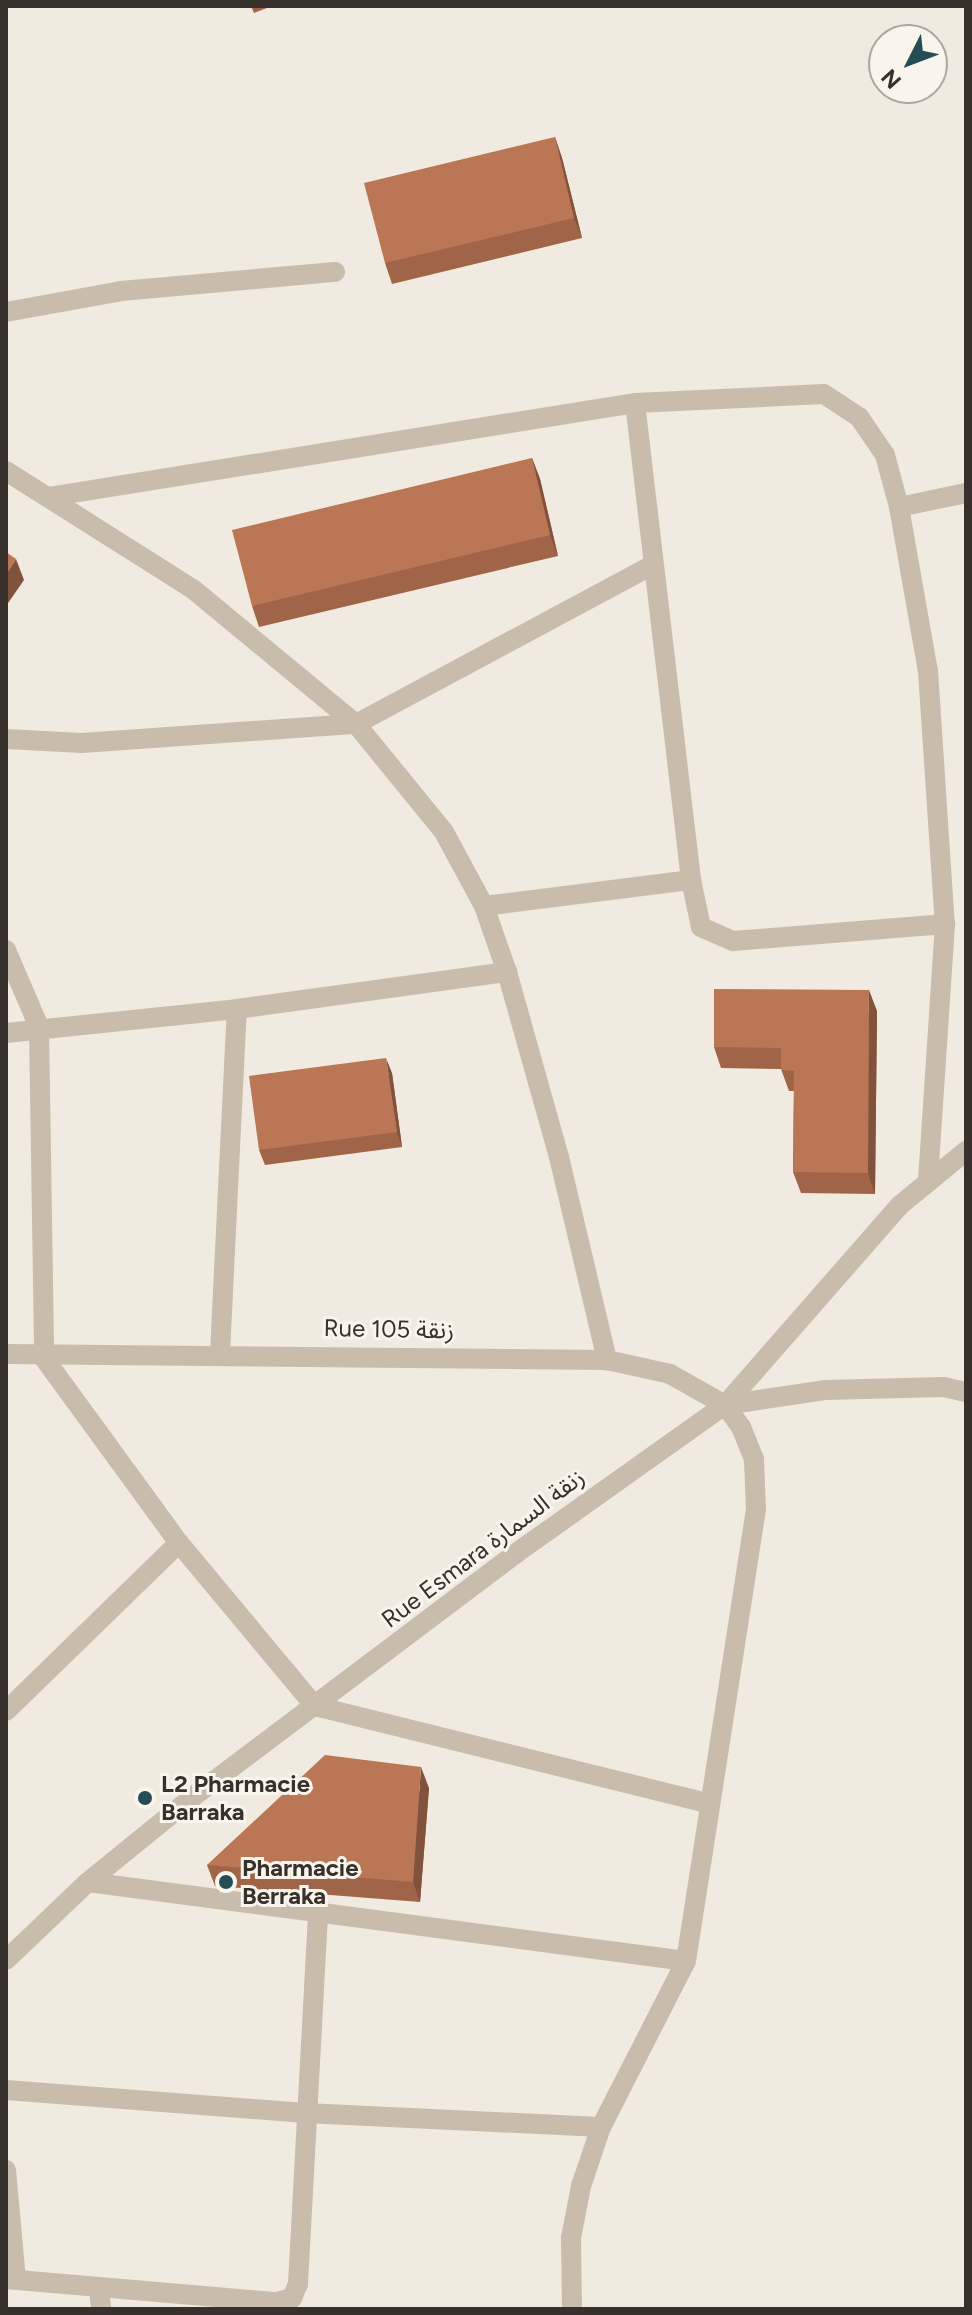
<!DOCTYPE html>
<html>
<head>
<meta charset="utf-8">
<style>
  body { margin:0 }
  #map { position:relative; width:972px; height:2315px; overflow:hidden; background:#f1eae0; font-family:Figtree,"Noto Sans Arabic",sans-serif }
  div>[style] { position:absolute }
  .service>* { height:20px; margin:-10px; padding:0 10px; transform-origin:10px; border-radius:10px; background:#c8bcad }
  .minor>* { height:20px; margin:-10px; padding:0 10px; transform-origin:10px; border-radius:10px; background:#c8bcad }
  .tertiary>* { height:20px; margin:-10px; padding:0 10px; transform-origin:10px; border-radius:10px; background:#c8bcad }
  .wall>* { inset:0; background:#a06549 }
  .shaded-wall>* { inset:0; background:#82533c }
  .building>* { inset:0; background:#ba7655 }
  .dots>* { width:22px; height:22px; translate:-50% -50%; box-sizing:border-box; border:4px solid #f9f4ec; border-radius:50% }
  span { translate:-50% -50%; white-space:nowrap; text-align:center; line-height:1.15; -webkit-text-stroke:6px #f9f4ec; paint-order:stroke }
  .street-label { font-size:24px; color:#37302b }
  .poi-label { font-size:24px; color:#37302b; font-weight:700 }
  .left { translate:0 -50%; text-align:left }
  .frame { position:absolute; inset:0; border:8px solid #37302b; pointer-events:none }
  .north { position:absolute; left:868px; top:24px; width:80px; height:80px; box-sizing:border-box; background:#f9f4ec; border:2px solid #aba69f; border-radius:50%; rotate:228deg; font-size:22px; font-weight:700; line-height:32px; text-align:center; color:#37302b }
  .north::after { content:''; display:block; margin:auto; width:28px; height:36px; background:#244d55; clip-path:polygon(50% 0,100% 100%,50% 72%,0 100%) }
</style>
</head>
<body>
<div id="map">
  <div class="service">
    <i style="left:6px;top:1711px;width:241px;rotate:-44.2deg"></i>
  </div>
  <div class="minor">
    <i style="left:6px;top:312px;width:117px;rotate:-10.3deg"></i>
    <i style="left:121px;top:291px;width:215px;rotate:-5.1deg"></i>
    <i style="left:635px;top:403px;width:480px;rotate:83.3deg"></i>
    <i style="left:691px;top:880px;width:48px;rotate:78deg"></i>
    <i style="left:701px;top:927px;width:35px;rotate:24deg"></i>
    <i style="left:733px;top:941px;width:213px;rotate:-4.6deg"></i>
    <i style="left:6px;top:471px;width:222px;rotate:32.3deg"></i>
    <i style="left:194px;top:590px;width:210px;rotate:39.6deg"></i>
    <i style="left:356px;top:724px;width:139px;rotate:50.8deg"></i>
    <i style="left:444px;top:832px;width:84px;rotate:61.6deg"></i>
    <i style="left:484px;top:906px;width:70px;rotate:70.8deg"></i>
    <i style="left:507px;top:972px;width:192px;rotate:74.3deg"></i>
    <i style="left:559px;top:1157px;width:209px;rotate:76.7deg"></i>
    <i style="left:48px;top:497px;width:594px;rotate:-9.1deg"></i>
    <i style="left:635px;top:403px;width:189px;rotate:-2.7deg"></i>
    <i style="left:824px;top:394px;width:42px;rotate:33.3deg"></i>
    <i style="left:859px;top:417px;width:46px;rotate:55.6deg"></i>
    <i style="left:885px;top:455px;width:54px;rotate:74.9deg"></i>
    <i style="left:899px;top:507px;width:167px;rotate:80deg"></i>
    <i style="left:928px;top:671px;width:254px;rotate:86.2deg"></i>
    <i style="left:945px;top:924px;width:259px;rotate:93.8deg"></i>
    <i style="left:899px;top:507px;width:68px;rotate:-11.8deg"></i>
    <i style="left:6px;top:739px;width:76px;rotate:3deg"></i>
    <i style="left:82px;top:743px;width:275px;rotate:-4deg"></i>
    <i style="left:356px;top:724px;width:337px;rotate:-28.2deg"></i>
    <i style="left:484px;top:906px;width:209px;rotate:-7.2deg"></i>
    <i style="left:6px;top:950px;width:84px;rotate:66.8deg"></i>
    <i style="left:39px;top:1027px;width:331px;rotate:89.1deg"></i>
    <i style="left:44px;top:1358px;width:229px;rotate:53.9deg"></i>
    <i style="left:179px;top:1543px;width:212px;rotate:50.2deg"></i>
    <i style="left:315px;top:1706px;width:407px;rotate:13.9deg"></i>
    <i style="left:6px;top:1033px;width:232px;rotate:-5.9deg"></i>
    <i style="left:237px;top:1009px;width:273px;rotate:-7.8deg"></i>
    <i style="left:220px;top:1353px;width:344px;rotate:-87.2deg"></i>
    <i style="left:6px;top:1354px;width:601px;rotate:0.57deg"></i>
    <i style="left:607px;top:1360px;width:65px;rotate:12.5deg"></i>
    <i style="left:670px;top:1374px;width:63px;rotate:29.4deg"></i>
    <i style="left:725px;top:1405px;width:27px;rotate:54deg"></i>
    <i style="left:741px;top:1427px;width:35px;rotate:68deg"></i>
    <i style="left:754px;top:1460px;width:49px;rotate:87.7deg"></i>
    <i style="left:756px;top:1509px;width:457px;rotate:98.8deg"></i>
    <i style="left:686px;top:1961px;width:186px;rotate:117.1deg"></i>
    <i style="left:601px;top:2127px;width:62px;rotate:108.7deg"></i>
    <i style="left:581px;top:2186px;width:53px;rotate:100.9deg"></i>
    <i style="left:571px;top:2238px;width:71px;rotate:89.2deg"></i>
    <i style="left:725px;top:1405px;width:101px;rotate:-8.5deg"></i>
    <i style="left:825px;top:1390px;width:119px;rotate:-1.4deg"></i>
    <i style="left:944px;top:1387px;width:23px;rotate:13deg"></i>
    <i style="left:88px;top:1882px;width:603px;rotate:7.53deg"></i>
    <i style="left:6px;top:2090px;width:300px;rotate:4.4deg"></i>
    <i style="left:305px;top:2113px;width:296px;rotate:2.7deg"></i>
    <i style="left:6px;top:2170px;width:110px;rotate:84.8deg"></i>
    <i style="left:6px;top:2279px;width:272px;rotate:4.9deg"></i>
    <i style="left:277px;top:2302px;width:16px;rotate:-15deg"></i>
    <i style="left:292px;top:2298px;width:15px;rotate:-67deg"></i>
    <i style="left:298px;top:2284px;width:372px;rotate:-86.9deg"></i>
    <i style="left:99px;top:2289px;width:20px;rotate:84deg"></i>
  </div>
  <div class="tertiary">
    <i style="left:6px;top:1960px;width:113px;rotate:-43.6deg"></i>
    <i style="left:88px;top:1882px;width:136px;rotate:-39.1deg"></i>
    <i style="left:194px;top:1796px;width:402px;rotate:-37deg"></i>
    <i style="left:515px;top:1554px;width:257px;rotate:-35.4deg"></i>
    <i style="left:725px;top:1405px;width:264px;rotate:-48.8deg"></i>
    <i style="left:899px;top:1206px;width:87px;rotate:-39.4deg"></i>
  </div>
  <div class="wall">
    <i style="clip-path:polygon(251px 6px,272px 6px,254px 13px)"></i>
    <i style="clip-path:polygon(555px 137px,562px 158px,582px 238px,392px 284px,385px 263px)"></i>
    <i style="clip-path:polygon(532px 458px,540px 479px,558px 556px,259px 627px,252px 606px)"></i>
    <i style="clip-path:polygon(877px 1011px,875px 1194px,801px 1193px,793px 1172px,794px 1091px,789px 1091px,781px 1069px,721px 1068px,714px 1047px)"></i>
    <i style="clip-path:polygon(392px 1073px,402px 1147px,265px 1165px,259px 1150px)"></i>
    <i style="clip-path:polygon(429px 1788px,420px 1902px,215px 1886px,207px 1865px)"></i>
  </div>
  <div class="shaded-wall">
    <i style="clip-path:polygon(555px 137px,562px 158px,582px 238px,574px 218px)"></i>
    <i style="clip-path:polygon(532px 458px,540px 479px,558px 556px,550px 535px)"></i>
    <i style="clip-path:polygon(16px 559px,24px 580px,6px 606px,6px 574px)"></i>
    <i style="clip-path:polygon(869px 990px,877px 1011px,875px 1194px,868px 1173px)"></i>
    <i style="clip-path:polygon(386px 1058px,392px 1073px,402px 1147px,397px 1132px)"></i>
    <i style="clip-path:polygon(421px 1767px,429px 1788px,420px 1902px,413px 1882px)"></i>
  </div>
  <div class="building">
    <i style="clip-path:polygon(555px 137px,574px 218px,385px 263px,364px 183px)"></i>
    <i style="clip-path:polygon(532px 458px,550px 535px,252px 606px,232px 530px)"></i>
    <i style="clip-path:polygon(6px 552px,16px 559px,6px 574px)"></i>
    <i style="clip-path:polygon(714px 989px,869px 990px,868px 1173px,793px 1172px,794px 1071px,781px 1070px,781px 1048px,714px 1047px)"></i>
    <i style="clip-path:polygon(386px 1058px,397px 1132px,259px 1150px,249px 1076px)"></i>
    <i style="clip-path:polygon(325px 1755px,421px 1767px,413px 1882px,207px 1865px)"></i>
  </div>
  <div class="dots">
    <i style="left:145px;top:1798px;background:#244d55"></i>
    <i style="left:226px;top:1882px;background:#244d55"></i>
  </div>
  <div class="street-label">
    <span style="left:389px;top:1329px;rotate:1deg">Rue 105 زنقة</span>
    <span style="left:483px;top:1548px;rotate:-37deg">Rue Esmara زنقة السمارة</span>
  </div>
  <div class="poi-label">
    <span class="left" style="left:161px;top:1798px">L2 Pharmacie<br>Barraka</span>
    <span class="left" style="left:242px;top:1882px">Pharmacie<br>Berraka</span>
  </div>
  <div class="frame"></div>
  <div class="north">N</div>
</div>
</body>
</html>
